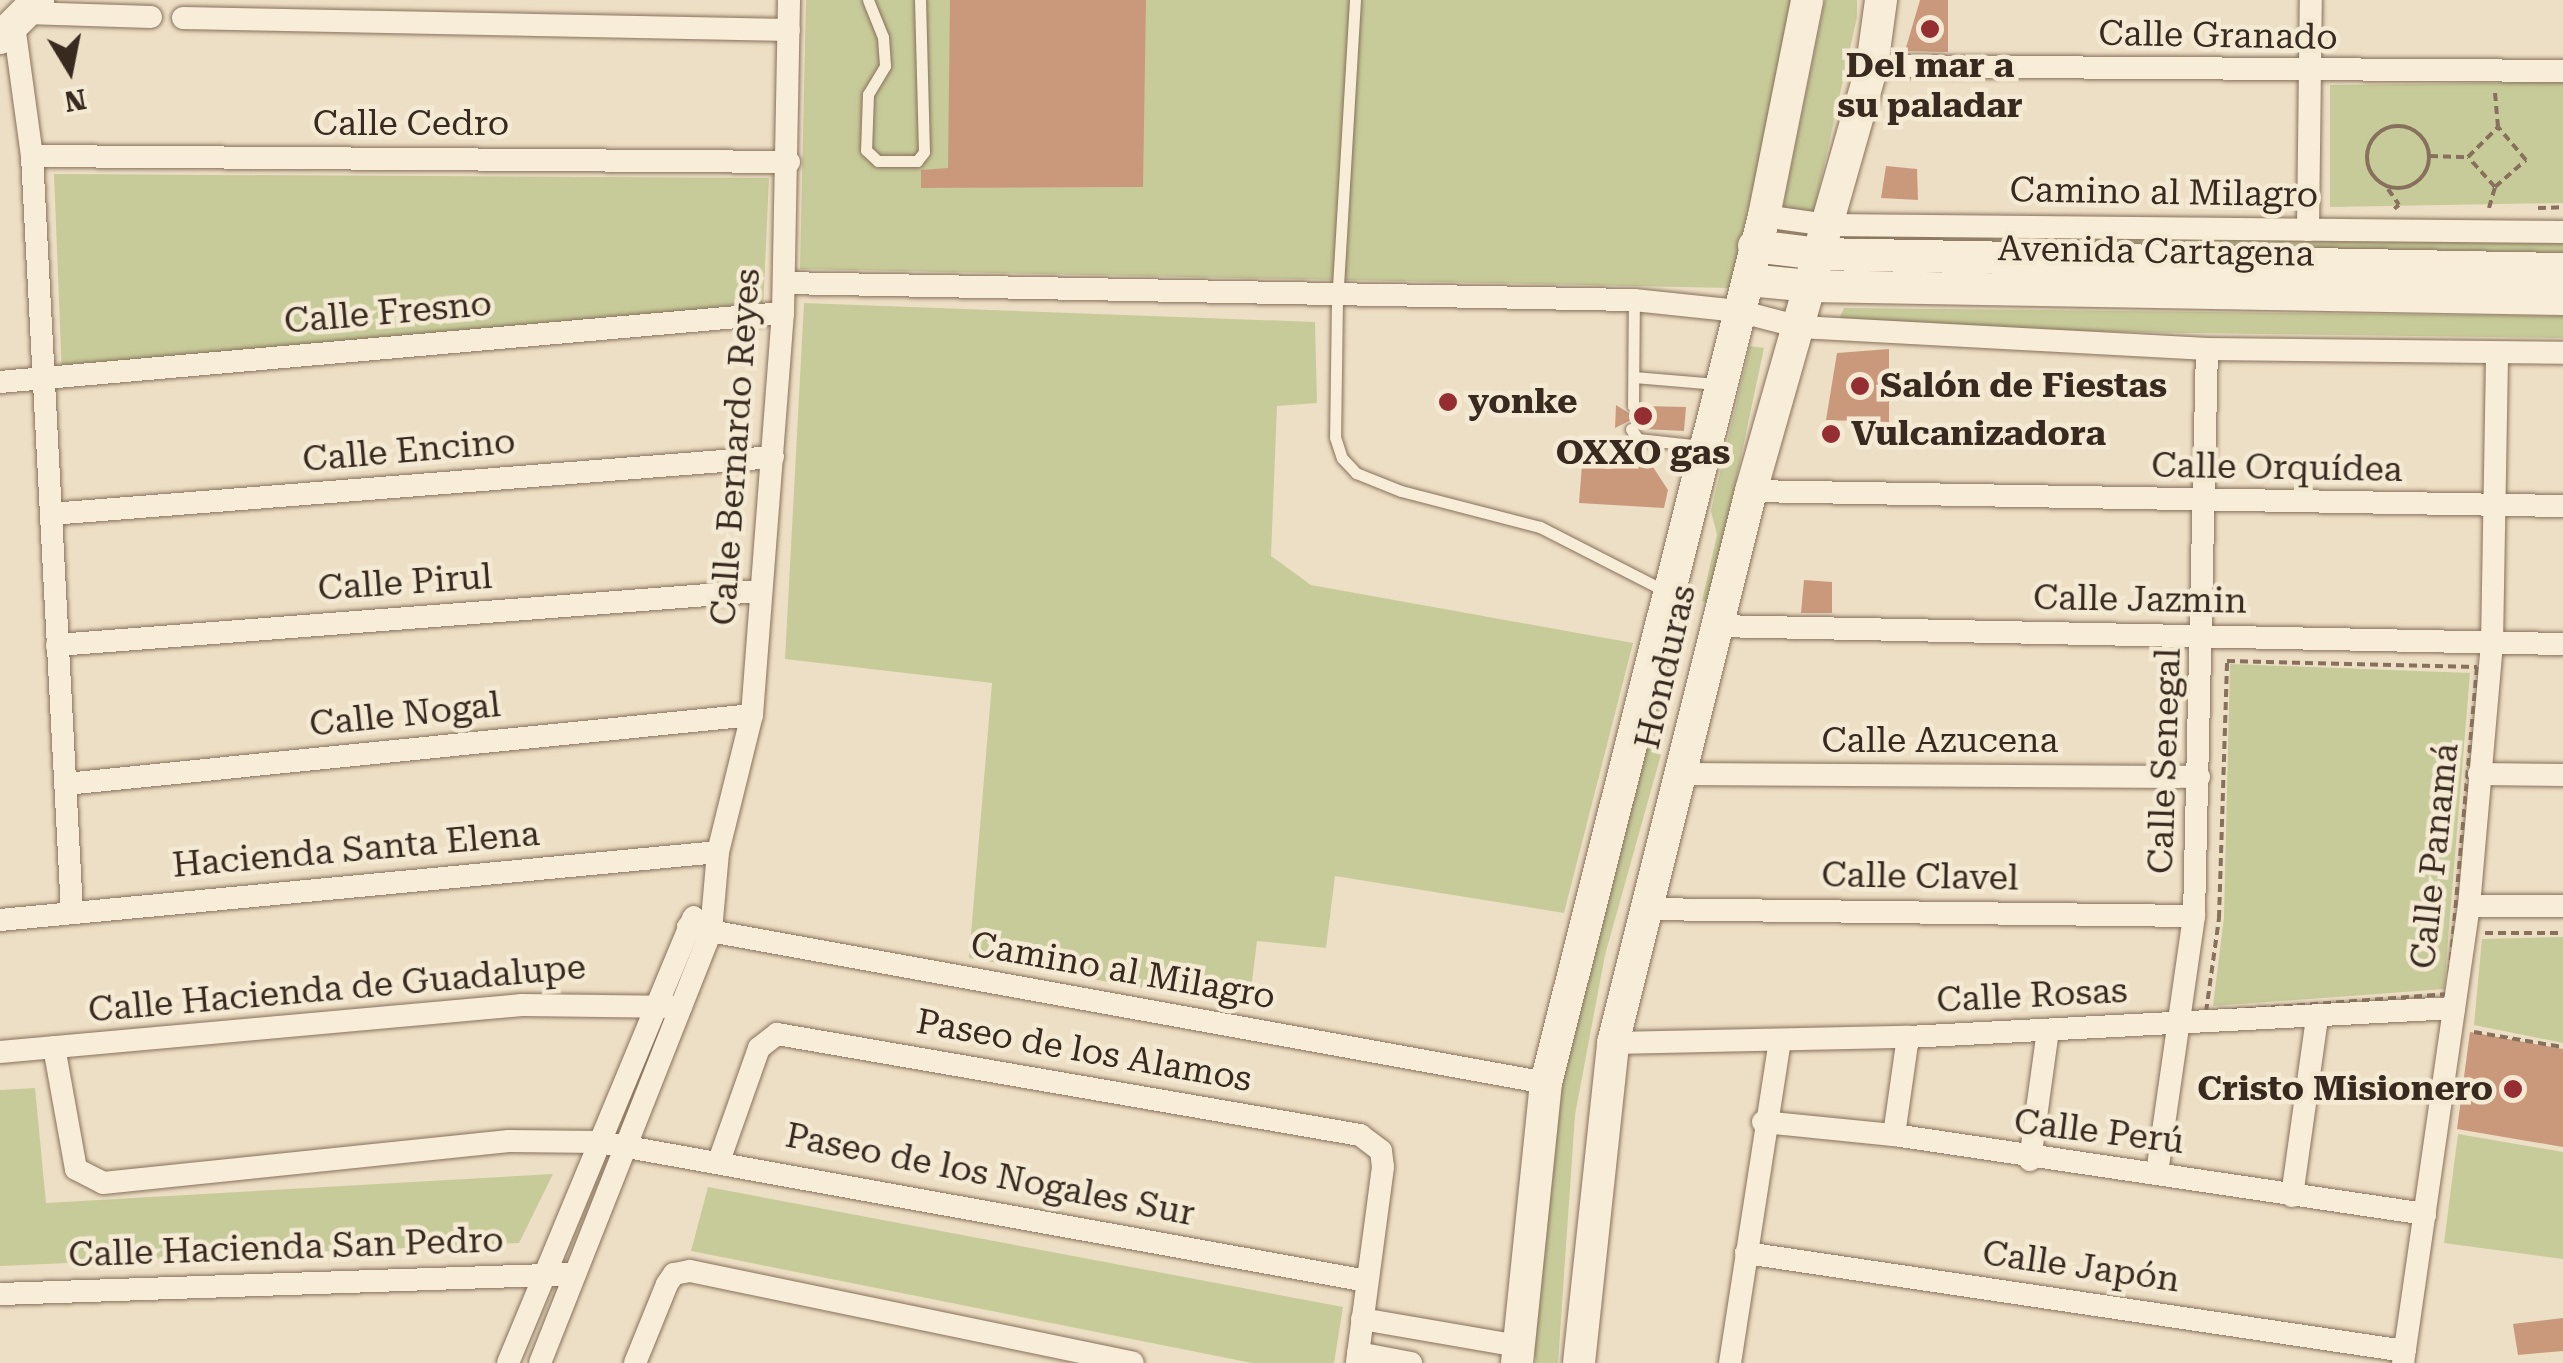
<!DOCTYPE html>
<html>
<head>
<meta charset="utf-8">
<style>
  body { margin:0 }
  #map { position:relative; width:2563px; height:1363px; overflow:hidden; background:#eddfc5; font-family:"Roboto Serif",serif }
  div>[style] { position:absolute }
  .green>* { inset:0; background:#c7cb99 }
  .building>* { inset:0; background:#ca997c }
  .path>* { height:4px; margin-top:-2px; transform-origin:0; background:repeating-linear-gradient(90deg,#87715c 0 8px,transparent 0 13px) }
  .path>.ring { margin:-2px; padding:0; box-sizing:content-box; background:none; border:4px solid #87715c; border-radius:50% }
  .roads { filter:drop-shadow(0 0 2px #87715c) drop-shadow(0 0 2px #87715c) }
  .lane>* { height:11px; margin:-5.5px; padding:0 5.5px; transform-origin:5.5px; border-radius:5.5px; background:#f8edd8 }
  .street>* { height:22px; margin:-11px; padding:0 11px; transform-origin:11px; border-radius:11px; background:#f8edd8 }
  .secondary>* { height:32px; margin:-16px; padding:0 16px; transform-origin:16px; border-radius:16px; background:#f8edd8 }
  .dots>* { width:28px; height:28px; translate:-50% -50%; box-sizing:border-box; border:5px solid #f4ead4; border-radius:50% }
  span { translate:-50% -50%; white-space:nowrap; text-align:center; line-height:1.15; -webkit-text-stroke:9px #f4ead4; paint-order:stroke }
  .street-label { font-size:35px; color:#382a1f }
  .poi-label { font-size:35px; color:#382a1f; font-weight:700 }
  .left { translate:0 -50%; text-align:left }
  .right { translate:-100% -50%; text-align:right }
  .north { position:absolute; left:20px; top:20px; width:100px; height:100px; -webkit-text-stroke:8px #f4ead4; paint-order:stroke; rotate:170deg; font-size:28px; font-weight:700; line-height:40px; text-align:center; color:#382a1f }
  .north::after { content:''; display:block; margin:auto; width:35px; height:45px; background:#382a1f; clip-path:polygon(50% 0,100% 100%,50% 72%,0 100%) }
</style>
</head>
<body>
<div id="map">
  <div class="green">
    <i style="clip-path:polygon(806px 0,1796px 0,1730px 288px,800px 269px)"></i>
    <i style="clip-path:polygon(1825px 0,1857px 0,1857px 17px,1812px 220px,1782px 212px)"></i>
    <i style="clip-path:polygon(2563px 82px,2563px 203px,2330px 207px,2330px 85px)"></i>
    <i style="clip-path:polygon(54px 174px,769px 178px,763px 310px,62px 376px)"></i>
    <i style="clip-path:polygon(1866px 235px,2563px 242px,2563px 263px,1860px 251px)"></i>
    <i style="clip-path:polygon(804px 303px,1315px 322px,1317px 403px,1277px 406px,1271px 556px,1311px 585px,1633px 643px,1564px 913px,1335px 876px,1326px 948px,1257px 941px,1249px 1006px,969px 958px,992px 683px,785px 659px)"></i>
    <i style="clip-path:polygon(1844px 308px,2563px 316px,2563px 338px,1835px 328px)"></i>
    <i style="clip-path:polygon(1750px 346px,1764px 348px,1710px 603px,1702px 601px,1717px 535px,1711px 511px)"></i>
    <i style="clip-path:polygon(2230px 664px,2470px 673px,2444px 989px,2213px 1006px,2224px 917px)"></i>
    <i style="clip-path:polygon(1654px 714px,1669px 726px,1605px 955px,1575px 1115px,1558px 1363px,1537px 1363px,1533px 1348px,1560px 1092px)"></i>
    <i style="clip-path:polygon(2563px 937px,2563px 1043px,2474px 1025px,2482px 939px)"></i>
    <i style="clip-path:polygon(35px 1088px,46px 1203px,553px 1174px,519px 1243px,0 1266px,0 1090px)"></i>
    <i style="clip-path:polygon(2458px 1134px,2563px 1152px,2563px 1259px,2444px 1243px)"></i>
    <i style="clip-path:polygon(708px 1187px,1343px 1307px,1334px 1363px,1252px 1363px,691px 1251px)"></i>
  </div>
  <div class="building">
    <i style="clip-path:polygon(950px 0,1146px 0,1143px 187px,921px 188px,921px 170px,948px 168px)"></i>
    <i style="clip-path:polygon(1920px 0,1948px 0,1948px 52px,1905px 51px)"></i>
    <i style="clip-path:polygon(1886px 166px,1917px 169px,1918px 200px,1881px 198px)"></i>
    <i style="clip-path:polygon(1889px 349px,1889px 422px,1826px 420px,1837px 353px)"></i>
    <i style="clip-path:polygon(1616px 405px,1632px 415px,1642px 406px,1686px 407px,1684px 431px,1643px 429px,1631px 420px,1615px 428px)"></i>
    <i style="clip-path:polygon(1582px 465px,1653px 467px,1668px 490px,1664px 508px,1579px 503px)"></i>
    <i style="clip-path:polygon(1804px 580px,1832px 582px,1832px 613px,1801px 613px)"></i>
    <i style="clip-path:polygon(2470px 1032px,2563px 1049px,2563px 1147px,2457px 1129px)"></i>
    <i style="clip-path:polygon(2563px 1318px,2563px 1351px,2518px 1355px,2513px 1324px)"></i>
  </div>
  <div class="path">
    <i class="ring" style="left:2367px;top:126px;width:58px;height:58px"></i>
    <i style="left:2430px;top:156px;width:38px;rotate:2deg"></i>
    <i style="left:2495px;top:187px;width:41px;rotate:-41.1deg"></i>
    <i style="left:2526px;top:160px;width:43px;rotate:-130.3deg"></i>
    <i style="left:2388px;top:189px;width:19px;rotate:55deg"></i>
    <i style="left:2399px;top:205px;width:6px;rotate:141deg"></i>
    <i style="left:2489px;top:208px;width:22px;rotate:-74deg"></i>
    <i style="left:2495px;top:187px;width:40px;rotate:-132deg"></i>
    <i style="left:2468px;top:157px;width:42px;rotate:-45deg"></i>
    <i style="left:2498px;top:127px;width:35px;rotate:-95deg"></i>
    <i style="left:2538px;top:208px;width:25px;rotate:-2deg"></i>
    <i style="left:2227px;top:661px;width:250px;rotate:1.4deg"></i>
    <i style="left:2477px;top:667px;width:328px;rotate:95.1deg"></i>
    <i style="left:2448px;top:994px;width:243px;rotate:175.7deg"></i>
    <i style="left:2206px;top:1012px;width:95px;rotate:-82.1deg"></i>
    <i style="left:2219px;top:918px;width:257px;rotate:-88.2deg"></i>
    <i style="left:2485px;top:933px;width:78px"></i>
    <i style="left:2474px;top:1032px;width:90px;rotate:9.6deg"></i>
  </div>
  <div class="roads">
    <div class="lane">
      <i style="left:868px;top:0;width:40px;rotate:68deg"></i>
      <i style="left:883px;top:37px;width:29px;rotate:86deg"></i>
      <i style="left:885px;top:66px;width:33px;rotate:121deg"></i>
      <i style="left:868px;top:94px;width:56px;rotate:92deg"></i>
      <i style="left:866px;top:150px;width:16px;rotate:43deg"></i>
      <i style="left:878px;top:161px;width:39px"></i>
      <i style="left:917px;top:161px;width:11px;rotate:-52deg"></i>
      <i style="left:924px;top:152px;width:152px;rotate:-91.5deg"></i>
      <i style="left:1355px;top:0;width:300px;rotate:93.4deg"></i>
      <i style="left:1337px;top:299px;width:138px;rotate:90.8deg"></i>
      <i style="left:1335px;top:437px;width:22px;rotate:72deg"></i>
      <i style="left:1342px;top:458px;width:21px;rotate:47deg"></i>
      <i style="left:1356px;top:473px;width:48px;rotate:21.8deg"></i>
      <i style="left:1401px;top:491px;width:144px;rotate:14.5deg"></i>
      <i style="left:1540px;top:527px;width:143px;rotate:27.1deg"></i>
      <i style="left:1634px;top:377px;width:83px;rotate:4.8deg"></i>
      <i style="left:1633px;top:406px;width:106px;rotate:-89.5deg"></i>
      <i style="left:1631px;top:429px;width:12px;rotate:55deg"></i>
      <i style="left:1638px;top:439px;width:64px;rotate:6.2deg"></i>
    </div>
    <div class="street">
      <i style="left:26px;top:13px;width:125px;rotate:1.8deg"></i>
      <i style="left:183px;top:18px;width:606px;rotate:1.13deg"></i>
      <i style="left:14px;top:25px;width:132px;rotate:82.2deg"></i>
      <i style="left:32px;top:156px;width:757px;rotate:86.97deg"></i>
      <i style="left:1872px;top:66px;width:691px;rotate:0.41deg"></i>
      <i style="left:32px;top:156px;width:757px;rotate:0.45deg"></i>
      <i style="left:1764px;top:216px;width:65px;rotate:8deg"></i>
      <i style="left:1828px;top:225px;width:735px;rotate:0.55deg"></i>
      <i style="left:2308px;top:230px;width:230px;rotate:-89.3deg"></i>
      <i style="left:784px;top:283px;width:850px;rotate:1.15deg"></i>
      <i style="left:1634px;top:300px;width:105px;rotate:6deg"></i>
      <i style="left:1738px;top:311px;width:64px;rotate:14.5deg"></i>
      <i style="left:1800px;top:327px;width:408px;rotate:3.1deg"></i>
      <i style="left:2207px;top:349px;width:356px;rotate:0.6deg"></i>
      <i style="left:0;top:382px;width:786px;rotate:-5.04deg"></i>
      <i style="left:1751px;top:491px;width:812px;rotate:1.06deg"></i>
      <i style="left:51px;top:514px;width:724px;rotate:-4.51deg"></i>
      <i style="left:1716px;top:626px;width:847px;rotate:1.22deg"></i>
      <i style="left:57px;top:645px;width:704px;rotate:-4.4deg"></i>
      <i style="left:1681px;top:774px;width:518px;rotate:0.33deg"></i>
      <i style="left:2479px;top:774px;width:84px;rotate:0.7deg"></i>
      <i style="left:66px;top:784px;width:689px;rotate:-5.74deg"></i>
      <i style="left:2469px;top:906px;width:94px"></i>
      <i style="left:1644px;top:909px;width:550px;rotate:0.73deg"></i>
      <i style="left:0;top:920px;width:721px;rotate:-5.41deg"></i>
      <i style="left:688px;top:927px;width:872px;rotate:10.3deg"></i>
      <i style="left:1613px;top:1043px;width:295px;rotate:-1.2deg"></i>
      <i style="left:1908px;top:1037px;width:547px;rotate:-3.04deg"></i>
      <i style="left:54px;top:1047px;width:124px;rotate:79.8deg"></i>
      <i style="left:76px;top:1169px;width:30px;rotate:27deg"></i>
      <i style="left:103px;top:1183px;width:408px;rotate:-5.9deg"></i>
      <i style="left:509px;top:1141px;width:91px;rotate:0.6deg"></i>
      <i style="left:600px;top:1142px;width:779px;rotate:10.27deg"></i>
      <i style="left:0;top:1052px;width:524px;rotate:-5.14deg"></i>
      <i style="left:522px;top:1005px;width:159px;rotate:0.7deg"></i>
      <i style="left:1763px;top:1122px;width:132px;rotate:5.7deg"></i>
      <i style="left:1894px;top:1135px;width:537px;rotate:8.46deg"></i>
      <i style="left:1894px;top:1135px;width:99px;rotate:-81.9deg"></i>
      <i style="left:2030px;top:1160px;width:131px;rotate:-82.1deg"></i>
      <i style="left:719px;top:1161px;width:120px;rotate:-70.5deg"></i>
      <i style="left:759px;top:1048px;width:23px;rotate:-38deg"></i>
      <i style="left:777px;top:1034px;width:592px;rotate:9.83deg"></i>
      <i style="left:1360px;top:1135px;width:26px;rotate:37deg"></i>
      <i style="left:1381px;top:1151px;width:16px;rotate:83deg"></i>
      <i style="left:1383px;top:1167px;width:198px;rotate:97.6deg"></i>
      <i style="left:2157px;top:1173px;width:260px;rotate:-81.8deg"></i>
      <i style="left:2194px;top:916px;width:567px;rotate:-88.69deg"></i>
      <i style="left:2292px;top:1196px;width:181px;rotate:-82deg"></i>
      <i style="left:1746px;top:1253px;width:666px;rotate:8.46deg"></i>
      <i style="left:0;top:1294px;width:575px;rotate:-1.99deg"></i>
      <i style="left:1362px;top:1319px;width:158px;rotate:9.8deg"></i>
      <i style="left:1358px;top:1353px;width:54px;rotate:10.7deg"></i>
      <i style="left:508px;top:1363px;width:483px;rotate:-67.4deg"></i>
      <i style="left:540px;top:1363px;width:465px;rotate:-68.4deg"></i>
      <i style="left:711px;top:931px;width:79px;rotate:-84.9deg"></i>
      <i style="left:718px;top:852px;width:141px;rotate:-76.1deg"></i>
      <i style="left:752px;top:715px;width:403px;rotate:-85.6deg"></i>
      <i style="left:783px;top:313px;width:313px;rotate:-88.9deg"></i>
      <i style="left:635px;top:1363px;width:85px;rotate:-67.9deg"></i>
      <i style="left:667px;top:1284px;width:12px;rotate:-55deg"></i>
      <i style="left:674px;top:1274px;width:16px;rotate:-11deg"></i>
      <i style="left:690px;top:1271px;width:452px;rotate:11.7deg"></i>
      <i style="left:1730px;top:1363px;width:326px;rotate:-81.2deg"></i>
      <i style="left:2403px;top:1363px;width:462px;rotate:-81.8deg"></i>
      <i style="left:2469px;top:906px;width:263px;rotate:-85deg"></i>
      <i style="left:2492px;top:644px;width:291px;rotate:-89deg"></i>
    </div>
    <div class="secondary">
      <i style="left:0;top:38px;width:54px;rotate:-45deg"></i>
      <i style="left:1754px;top:246px;width:65px;rotate:7deg"></i>
      <i style="left:1819px;top:254px;width:744px;rotate:1.16deg"></i>
      <i style="left:1748px;top:280px;width:62px;rotate:5.5deg"></i>
      <i style="left:1810px;top:286px;width:753px;rotate:0.99deg"></i>
      <i style="left:1517px;top:1363px;width:281px;rotate:-84.1deg"></i>
      <i style="left:1546px;top:1083px;width:894px;rotate:-75.89deg"></i>
      <i style="left:1764px;top:216px;width:220px;rotate:-78.7deg"></i>
      <i style="left:1579px;top:1363px;width:322px;rotate:-83.9deg"></i>
      <i style="left:1613px;top:1043px;width:569px;rotate:-75.96deg"></i>
      <i style="left:1751px;top:491px;width:442px;rotate:-74.1deg"></i>
      <i style="left:1872px;top:66px;width:67px;rotate:-82.2deg"></i>
    </div>
  </div>
  <div class="dots">
    <i style="left:1930px;top:29px;background:#942e33"></i>
    <i style="left:1860px;top:386px;background:#942e33"></i>
    <i style="left:1448px;top:402px;background:#942e33"></i>
    <i style="left:1643px;top:416px;background:#942e33"></i>
    <i style="left:1831px;top:434px;background:#942e33"></i>
    <i style="left:2513px;top:1089px;background:#942e33"></i>
  </div>
  <div class="street-label">
    <span style="left:2218px;top:36px;rotate:1deg">Calle Granado</span>
    <span style="left:411px;top:124px">Calle Cedro</span>
    <span style="left:2164px;top:193px;rotate:1deg">Camino al Milagro</span>
    <span style="left:2156px;top:252px;rotate:1deg">Avenida Cartagena</span>
    <span style="left:388px;top:313px;rotate:-5deg">Calle Fresno</span>
    <span style="left:736px;top:447px;rotate:-86deg">Calle Bernardo Reyes</span>
    <span style="left:409px;top:451px;rotate:-5deg">Calle Encino</span>
    <span style="left:2277px;top:468px;rotate:1deg">Calle Orquídea</span>
    <span style="left:405px;top:583px;rotate:-4deg">Calle Pirul</span>
    <span style="left:2140px;top:600px;rotate:1deg">Calle Jazmin</span>
    <span style="left:1666px;top:667px;rotate:-77deg">Honduras</span>
    <span style="left:405px;top:715px;rotate:-6deg">Calle Nogal</span>
    <span style="left:1940px;top:741px">Calle Azucena</span>
    <span style="left:2165px;top:761px;rotate:-88deg">Calle Senegal</span>
    <span style="left:356px;top:850px;rotate:-5deg">Hacienda Santa Elena</span>
    <span style="left:2435px;top:856px;rotate:-84deg">Calle Panamá</span>
    <span style="left:1920px;top:877px;rotate:1deg">Calle Clavel</span>
    <span style="left:1123px;top:971px;rotate:10deg">Camino al Milagro</span>
    <span style="left:337px;top:989px;rotate:-5deg">Calle Hacienda de Guadalupe</span>
    <span style="left:2032px;top:996px;rotate:-3deg">Calle Rosas</span>
    <span style="left:1084px;top:1051px;rotate:10deg">Paseo de los Alamos</span>
    <span style="left:2099px;top:1132px;rotate:7deg">Calle Perú</span>
    <span style="left:990px;top:1175px;rotate:11deg">Paseo de los Nogales Sur</span>
    <span style="left:286px;top:1248px;rotate:-2deg">Calle Hacienda San Pedro</span>
    <span style="left:2081px;top:1267px;rotate:8deg">Calle Japón</span>
  </div>
  <div class="poi-label">
    <span style="left:1930px;top:86px">Del mar a<br>su paladar</span>
    <span class="left" style="left:1880px;top:386px">Salón de Fiestas</span>
    <span class="left" style="left:1468px;top:402px">yonke</span>
    <span class="left" style="left:1851px;top:434px">Vulcanizadora</span>
    <span style="left:1643px;top:453px">OXXO gas</span>
    <span class="right" style="left:2493px;top:1089px">Cristo Misionero</span>
  </div>
  <div class="north">N</div>
</div>
</body>
</html>
